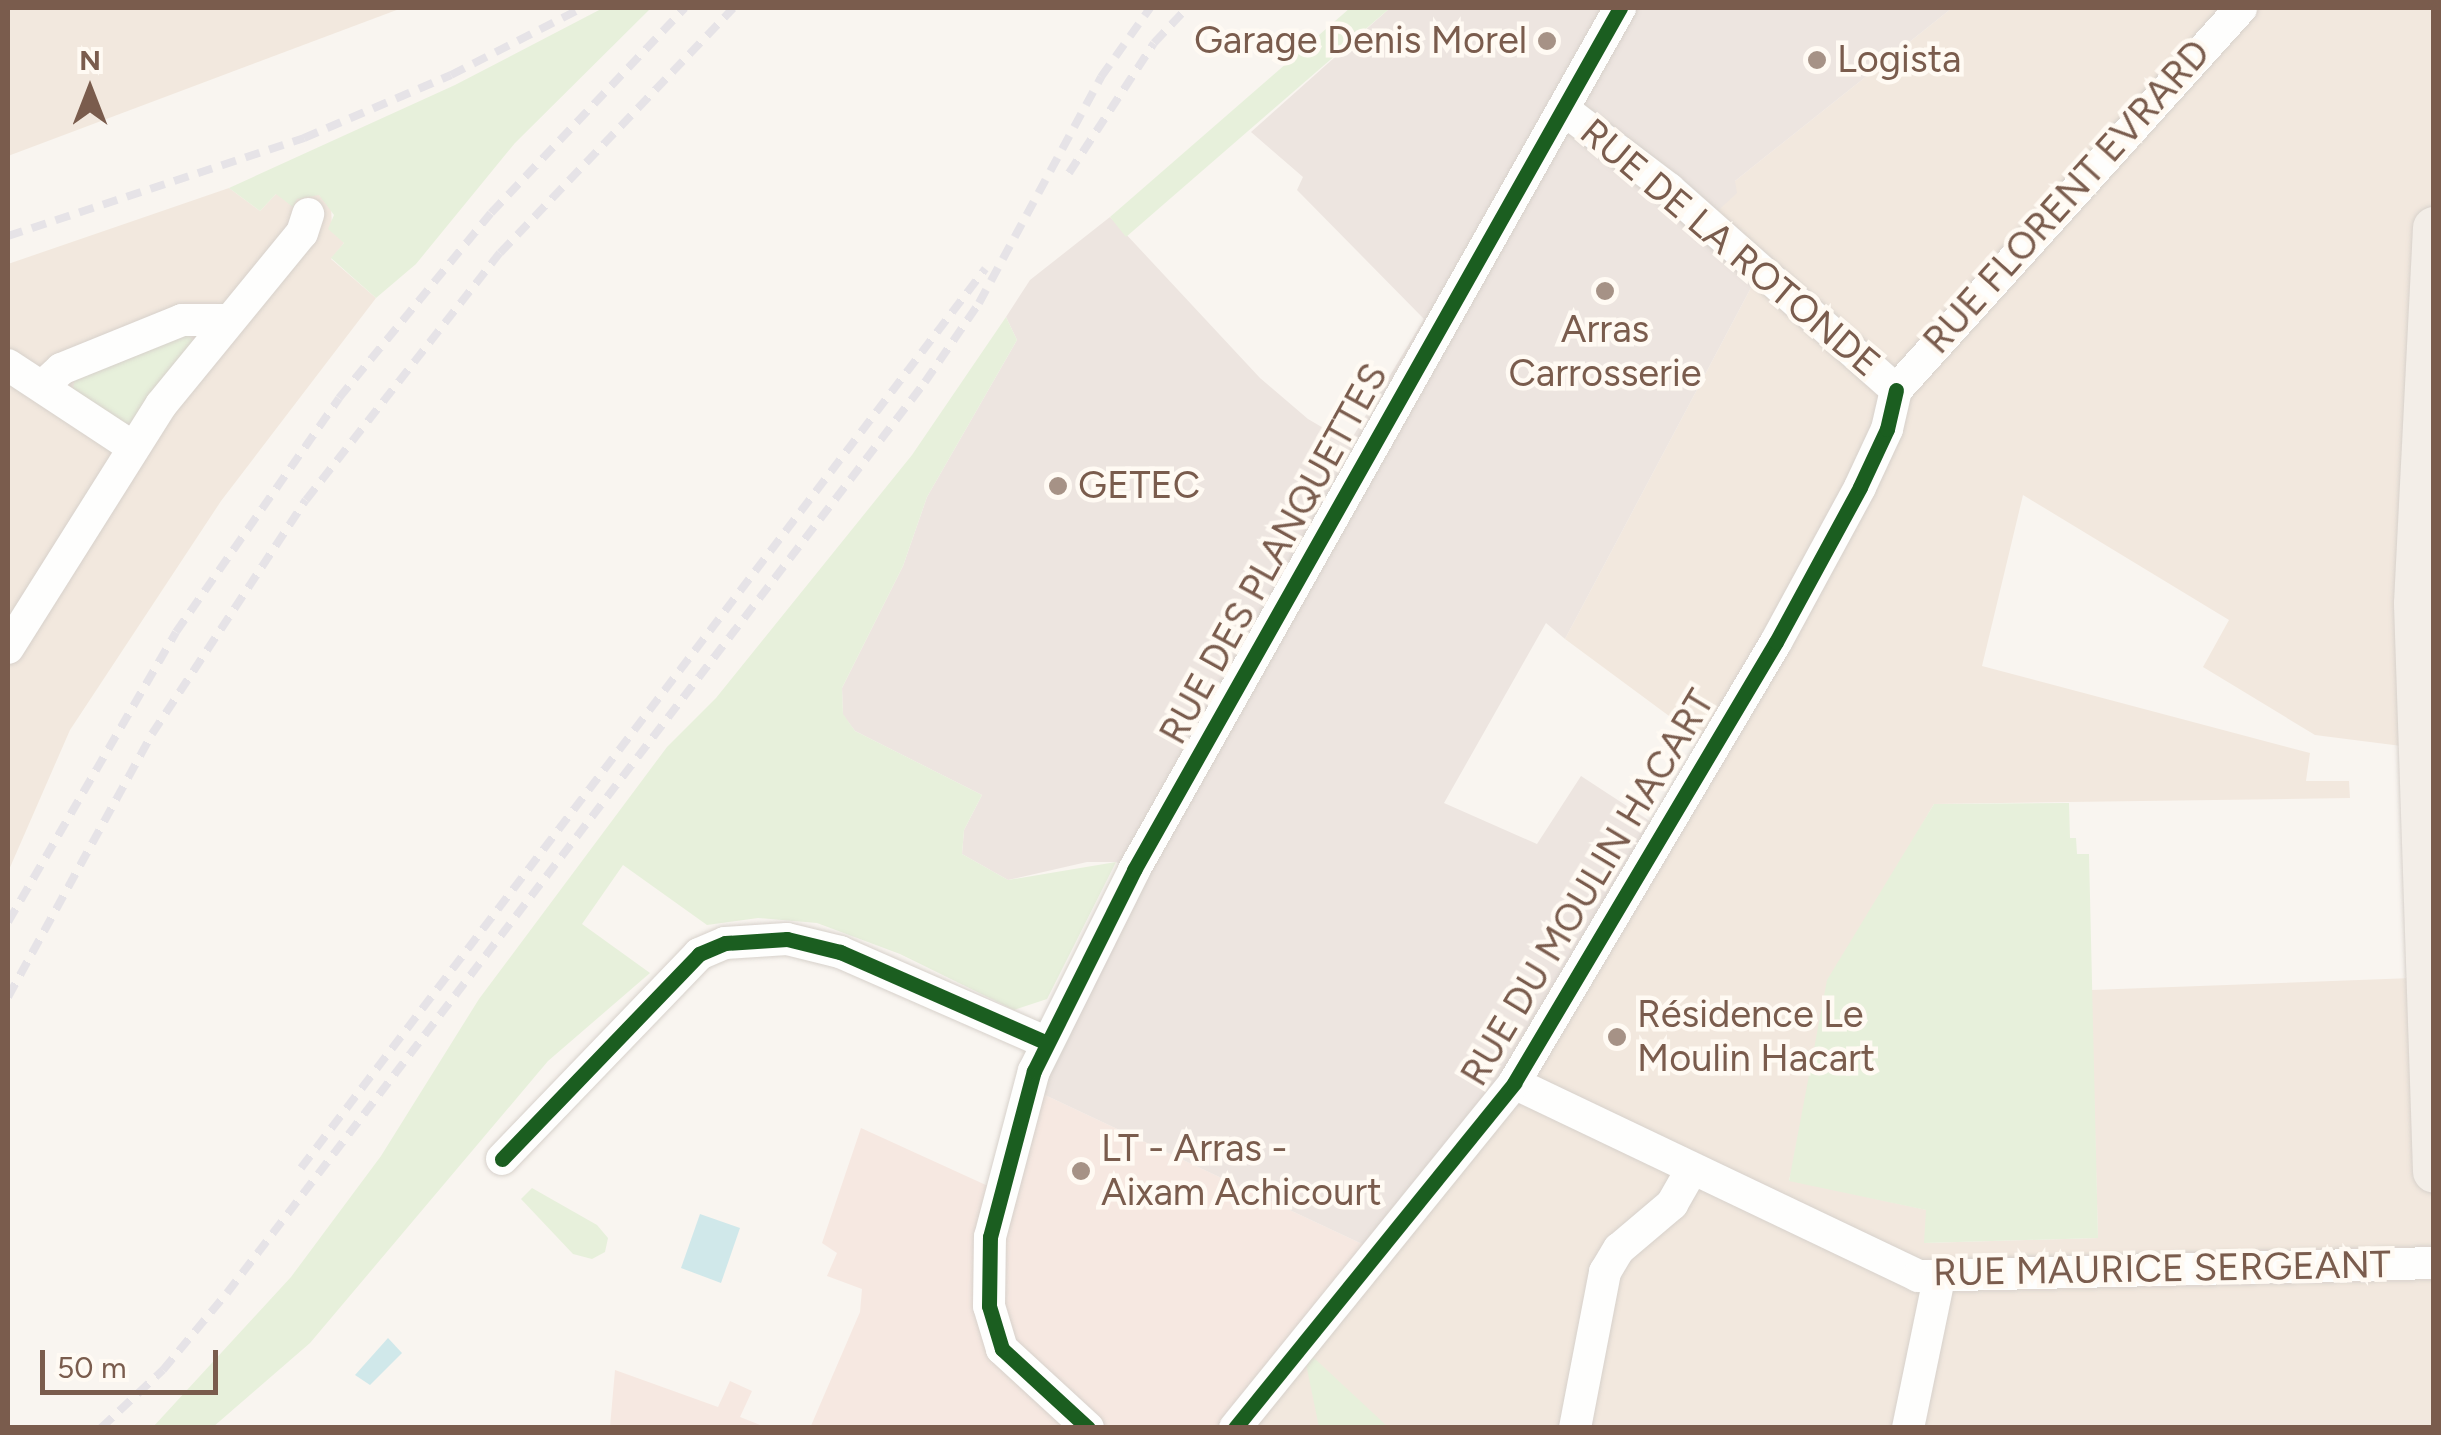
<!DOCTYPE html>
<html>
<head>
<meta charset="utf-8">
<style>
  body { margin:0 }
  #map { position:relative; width:2441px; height:1435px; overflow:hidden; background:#f9f5f0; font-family:Figtree,sans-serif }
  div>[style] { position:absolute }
  .residential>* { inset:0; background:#f2e8de }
  .commercial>* { inset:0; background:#f6e8e1 }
  .industrial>* { inset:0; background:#ede5e0 }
  .green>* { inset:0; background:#e7f0db }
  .water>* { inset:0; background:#d0e8ea }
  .roads { filter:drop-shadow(0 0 2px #d7d1cb) drop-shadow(0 0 2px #d7d1cb) }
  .minor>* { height:32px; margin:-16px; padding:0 16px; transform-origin:16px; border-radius:16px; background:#fefefd }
  .major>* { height:42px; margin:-21px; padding:0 21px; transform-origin:21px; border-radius:21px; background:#f3eee8 }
  .rail>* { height:8px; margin-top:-4px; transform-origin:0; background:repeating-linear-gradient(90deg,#e6e3e7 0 15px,transparent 0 25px) }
  .cycleway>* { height:15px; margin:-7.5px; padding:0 7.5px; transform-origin:7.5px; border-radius:7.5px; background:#1b5e20 }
  .dots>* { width:28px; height:28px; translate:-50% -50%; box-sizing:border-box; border:5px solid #fffaf3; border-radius:50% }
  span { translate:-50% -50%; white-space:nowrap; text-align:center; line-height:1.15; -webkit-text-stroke:9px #fffaf3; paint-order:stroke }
  .poi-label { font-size:38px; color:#7a5c4d }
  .right { translate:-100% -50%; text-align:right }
  .left { translate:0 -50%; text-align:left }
  .street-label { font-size:38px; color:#7a5c4d }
  .frame { position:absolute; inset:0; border:10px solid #7a5c4d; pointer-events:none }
  .north { position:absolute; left:40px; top:40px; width:100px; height:100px; -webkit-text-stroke:8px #fffaf3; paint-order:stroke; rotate:0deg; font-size:28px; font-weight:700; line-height:40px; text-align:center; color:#7a5c4d }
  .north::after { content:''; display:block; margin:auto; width:35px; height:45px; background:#7a5c4d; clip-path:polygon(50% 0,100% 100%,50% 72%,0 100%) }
  .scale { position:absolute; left:40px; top:1350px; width:178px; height:45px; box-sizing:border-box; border:5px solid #7a5c4d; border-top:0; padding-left:12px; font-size:30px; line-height:35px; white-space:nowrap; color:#7a5c4d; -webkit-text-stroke:8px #fffaf3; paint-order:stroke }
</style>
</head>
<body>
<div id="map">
  <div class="residential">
    <i style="clip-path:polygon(8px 8px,402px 8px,8px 156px)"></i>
    <i style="clip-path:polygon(evenodd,1952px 8px,2433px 8px,2433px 1427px,1235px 1428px,1711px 747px,1565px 639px,1754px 282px,1706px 221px,1735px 181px,1952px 8px,2023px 495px,2229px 620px,2203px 667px,2315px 735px,2417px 748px,2412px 978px,2091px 990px,2098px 1238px,1925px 1243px,1927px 1210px,1789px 1180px,1862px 927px,1934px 804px,2350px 798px,2349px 781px,2306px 781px,2310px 753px,1982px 666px,2023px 495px)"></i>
    <i style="clip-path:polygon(229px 188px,260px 211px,276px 194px,319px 195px,331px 205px,332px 228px,344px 243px,331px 259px,376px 298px,221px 501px,70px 730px,8px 872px,8px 264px)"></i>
  </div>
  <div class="commercial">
    <i style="clip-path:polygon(1028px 1087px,1377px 1251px,1235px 1427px,810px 1428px,860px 1312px,862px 1289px,827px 1276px,837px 1253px,822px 1243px,861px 1128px,999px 1191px)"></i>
    <i style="clip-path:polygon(615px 1370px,718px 1407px,730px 1381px,752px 1391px,740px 1417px,765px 1427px,610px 1427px)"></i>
  </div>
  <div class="industrial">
    <i style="clip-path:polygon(1390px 8px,1952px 8px,1735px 181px,1737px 193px,1707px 221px,1754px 282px,1565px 639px,1546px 623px,1444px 803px,1537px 844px,1581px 776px,1665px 831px,1514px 1083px,1377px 1251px,1028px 1087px,1134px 870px,1116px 862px,1087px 862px,1008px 880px,962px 854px,964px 830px,982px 795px,855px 731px,843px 715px,842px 688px,903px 566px,927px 497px,1017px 340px,1006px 317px,1030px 280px,1110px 217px,1260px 378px,1308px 419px,1349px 443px,1424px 319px,1297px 190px,1303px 177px,1251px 132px)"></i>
  </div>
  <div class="green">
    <i style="clip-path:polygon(603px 8px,651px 8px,515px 143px,416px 264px,376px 298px,331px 258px,344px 243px,328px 229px,334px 215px,319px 195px,297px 199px,293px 207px,276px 194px,260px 211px,229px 188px,455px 85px)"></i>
    <i style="clip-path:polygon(1350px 8px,1390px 8px,1126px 237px,1110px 217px)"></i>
    <i style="clip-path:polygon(1006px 317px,1017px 340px,927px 497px,903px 566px,842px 688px,843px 714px,855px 731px,982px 795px,964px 830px,962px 854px,1008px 880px,1116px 862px,1047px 999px,1014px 1010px,900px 954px,817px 923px,758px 918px,707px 925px,623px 865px,582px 924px,650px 973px,548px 1061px,310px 1343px,213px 1427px,153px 1427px,291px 1277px,381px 1156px,479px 999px,667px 747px,716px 698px,912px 455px)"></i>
    <i style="clip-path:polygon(186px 332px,194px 341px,135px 425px,122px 427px,72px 394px,76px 372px)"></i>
    <i style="clip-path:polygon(2069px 803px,2070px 838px,2076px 838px,2077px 854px,2089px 854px,2098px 1238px,1924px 1243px,1926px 1210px,1789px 1181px,1827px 980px,1934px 804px)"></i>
    <i style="clip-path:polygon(532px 1188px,597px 1225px,608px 1238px,605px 1252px,592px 1259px,573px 1254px,521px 1199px)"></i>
    <i style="clip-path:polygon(1313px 1357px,1388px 1427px,1319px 1427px,1306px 1364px)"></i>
  </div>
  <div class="water">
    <i style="clip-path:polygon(700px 1214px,740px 1228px,721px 1283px,681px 1268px)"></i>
    <i style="clip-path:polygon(388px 1338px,402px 1353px,370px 1385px,355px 1375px)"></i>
  </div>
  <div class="roads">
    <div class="minor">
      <i style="left:1563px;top:109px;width:133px;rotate:37deg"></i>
      <i style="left:1669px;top:189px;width:303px;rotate:41.5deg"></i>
      <i style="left:8px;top:365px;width:149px;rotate:33.3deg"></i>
      <i style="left:43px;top:386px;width:25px;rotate:-43deg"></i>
      <i style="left:61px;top:369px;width:131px;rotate:-22deg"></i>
      <i style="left:182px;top:320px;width:46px"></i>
      <i style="left:1896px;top:390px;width:515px;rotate:-47.91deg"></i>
      <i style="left:8px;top:648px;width:287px;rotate:-57.8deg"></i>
      <i style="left:161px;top:405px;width:222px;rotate:-50.7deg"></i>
      <i style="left:302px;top:233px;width:20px;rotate:-72deg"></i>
      <i style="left:1514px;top:1083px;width:448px;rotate:25.5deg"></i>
      <i style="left:1918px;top:1276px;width:516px;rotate:-1.44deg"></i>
      <i style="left:502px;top:1159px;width:284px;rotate:-46.1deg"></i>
      <i style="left:699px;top:954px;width:28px;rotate:-23deg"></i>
      <i style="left:725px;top:943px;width:62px;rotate:-3.7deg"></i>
      <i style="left:787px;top:939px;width:55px;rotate:13.8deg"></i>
      <i style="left:840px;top:952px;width:224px;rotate:23.7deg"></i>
      <i style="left:1088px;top:1428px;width:117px;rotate:-137.4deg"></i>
      <i style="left:1002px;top:1349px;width:45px;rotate:-106.8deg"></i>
      <i style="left:989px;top:1306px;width:69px;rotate:-89.2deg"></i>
      <i style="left:990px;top:1237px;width:172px;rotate:-75.2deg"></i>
      <i style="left:1034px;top:1071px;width:225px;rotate:-63.5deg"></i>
      <i style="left:1134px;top:870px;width:990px;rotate:-60.59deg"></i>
      <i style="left:1235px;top:1428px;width:444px;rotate:-51deg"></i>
      <i style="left:1514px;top:1083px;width:513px;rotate:-59.29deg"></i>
      <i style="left:1776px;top:642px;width:176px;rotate:-61.5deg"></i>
      <i style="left:1860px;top:487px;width:64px;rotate:-65deg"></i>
      <i style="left:1887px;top:429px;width:40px;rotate:-77deg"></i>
      <i style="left:1575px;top:1428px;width:159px;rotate:-79.1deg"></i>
      <i style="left:1605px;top:1272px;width:27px;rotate:-59deg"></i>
      <i style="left:1619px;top:1249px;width:70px;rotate:-40.3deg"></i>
      <i style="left:1672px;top:1204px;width:40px;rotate:-60.3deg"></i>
      <i style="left:1908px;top:1428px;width:153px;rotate:-78.3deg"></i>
    </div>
    <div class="major">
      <i style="left:2434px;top:228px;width:376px;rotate:92.9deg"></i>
      <i style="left:2415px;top:604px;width:568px;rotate:88.08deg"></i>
    </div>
  </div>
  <div class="rail">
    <i style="left:1069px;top:173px;width:155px;rotate:-56.8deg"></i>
    <i style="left:1154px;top:43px;width:48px;rotate:-46.7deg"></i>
    <i style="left:8px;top:236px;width:312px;rotate:-18.3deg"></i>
    <i style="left:304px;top:138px;width:160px;rotate:-23.2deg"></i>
    <i style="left:451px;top:75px;width:147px;rotate:-27.1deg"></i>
    <i style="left:8px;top:922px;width:335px;rotate:-59.9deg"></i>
    <i style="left:176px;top:632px;width:285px;rotate:-55.1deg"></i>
    <i style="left:339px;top:398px;width:239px;rotate:-50.6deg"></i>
    <i style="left:491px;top:213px;width:282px;rotate:-46.6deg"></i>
    <i style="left:8px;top:997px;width:300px;rotate:-61.3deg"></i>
    <i style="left:152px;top:734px;width:280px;rotate:-56.7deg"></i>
    <i style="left:306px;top:500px;width:314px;rotate:-51.9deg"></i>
    <i style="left:500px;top:253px;width:338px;rotate:-46.4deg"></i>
    <i style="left:301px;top:1168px;width:1130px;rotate:-52.73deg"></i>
    <i style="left:101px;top:1428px;width:85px;rotate:-43.1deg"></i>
    <i style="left:163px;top:1370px;width:100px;rotate:-50.3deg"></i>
    <i style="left:227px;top:1293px;width:1148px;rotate:-52.54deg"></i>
    <i style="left:925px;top:382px;width:96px;rotate:-55.6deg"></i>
    <i style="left:979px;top:303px;width:257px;rotate:-61.6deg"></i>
    <i style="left:1101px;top:77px;width:85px;rotate:-54.6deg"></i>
  </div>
  <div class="cycleway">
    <i style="left:502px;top:1159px;width:284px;rotate:-46.1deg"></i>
    <i style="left:699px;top:954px;width:28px;rotate:-23deg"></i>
    <i style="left:725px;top:943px;width:62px;rotate:-3.7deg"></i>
    <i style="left:787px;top:939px;width:55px;rotate:13.8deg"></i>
    <i style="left:840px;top:952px;width:224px;rotate:23.7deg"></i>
    <i style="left:1088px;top:1428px;width:117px;rotate:-137.4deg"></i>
    <i style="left:1002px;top:1349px;width:45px;rotate:-106.8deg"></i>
    <i style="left:989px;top:1306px;width:69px;rotate:-89.2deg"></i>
    <i style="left:990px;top:1237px;width:172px;rotate:-75.2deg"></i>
    <i style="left:1034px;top:1071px;width:225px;rotate:-63.5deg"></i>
    <i style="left:1134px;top:870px;width:990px;rotate:-60.59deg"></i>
    <i style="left:1235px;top:1428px;width:444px;rotate:-51deg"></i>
    <i style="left:1514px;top:1083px;width:513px;rotate:-59.29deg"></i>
    <i style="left:1776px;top:642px;width:176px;rotate:-61.5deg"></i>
    <i style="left:1860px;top:487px;width:64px;rotate:-65deg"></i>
    <i style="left:1887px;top:429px;width:40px;rotate:-77deg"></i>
  </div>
  <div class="dots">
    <i style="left:1547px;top:41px;background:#a69286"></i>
    <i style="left:1817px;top:60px;background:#a69286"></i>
    <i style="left:1605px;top:291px;background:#a69286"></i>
    <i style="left:1058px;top:486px;background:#a69286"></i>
    <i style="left:1617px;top:1037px;background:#a69286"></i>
    <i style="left:1081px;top:1171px;background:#a69286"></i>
  </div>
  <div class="poi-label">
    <span class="right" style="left:1527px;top:41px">Garage Denis Morel</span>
    <span class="left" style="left:1837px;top:60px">Logista</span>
    <span style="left:1605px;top:352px">Arras<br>Carrosserie</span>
    <span class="left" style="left:1078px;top:486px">GETEC</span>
    <span class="left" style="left:1637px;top:1037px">Résidence Le<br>Moulin Hacart</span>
    <span class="left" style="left:1101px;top:1171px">LT - Arras -<br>Aixam Achicourt</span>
  </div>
  <div class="street-label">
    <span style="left:2067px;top:197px;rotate:-48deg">RUE FLORENT EVRARD</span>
    <span style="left:1730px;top:248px;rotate:40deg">RUE DE LA ROTONDE</span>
    <span style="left:1274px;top:554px;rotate:-61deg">RUE DES PLANQUETTES</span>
    <span style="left:1588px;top:888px;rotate:-59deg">RUE DU MOULIN HACART</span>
    <span style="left:2162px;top:1269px;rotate:-1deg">RUE MAURICE SERGEANT</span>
  </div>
  <div class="frame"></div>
  <div class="north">N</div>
  <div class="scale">50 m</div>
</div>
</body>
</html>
